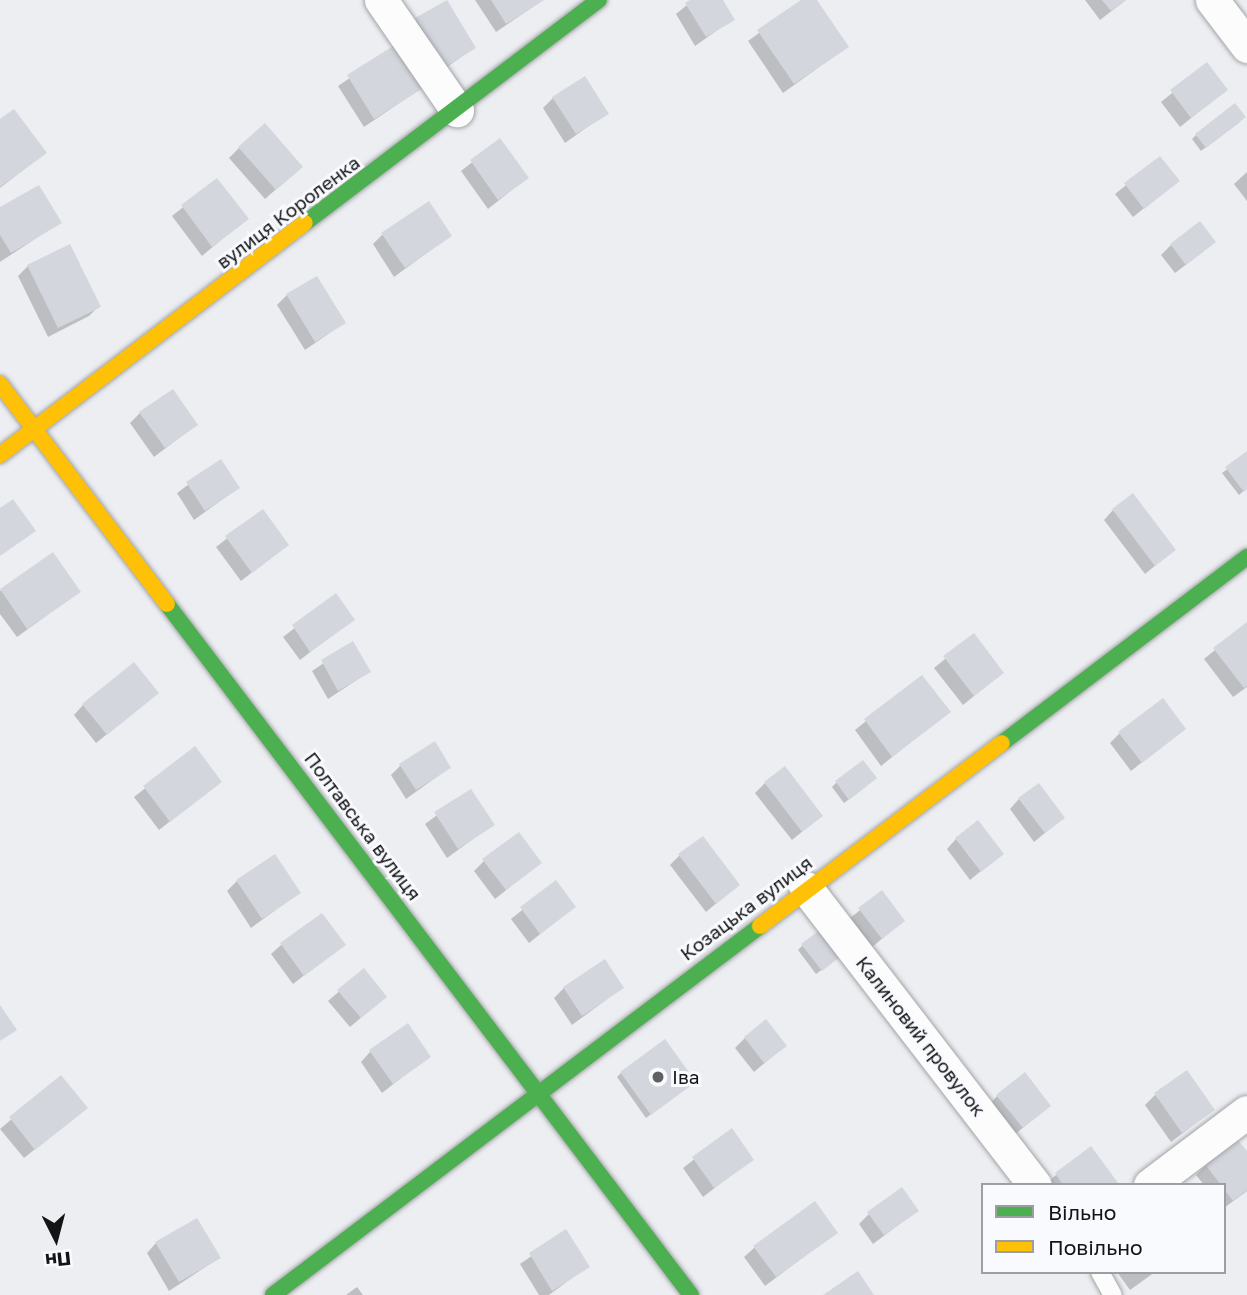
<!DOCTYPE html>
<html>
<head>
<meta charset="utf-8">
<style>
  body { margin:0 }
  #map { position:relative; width:1247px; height:1295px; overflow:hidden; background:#eceef2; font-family:"Golos Text",sans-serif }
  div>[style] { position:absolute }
  .shadow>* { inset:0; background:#0003 }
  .building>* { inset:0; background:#d3d6dd }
  .roads { filter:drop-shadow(0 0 2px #a3a4a7) drop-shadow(0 0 2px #a3a4a7) }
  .lane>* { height:18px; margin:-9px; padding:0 9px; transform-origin:9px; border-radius:9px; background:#fcfcfd }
  .street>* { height:33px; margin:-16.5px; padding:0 16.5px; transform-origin:16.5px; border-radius:16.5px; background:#fcfcfd }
  .fast>* { height:16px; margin:-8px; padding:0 8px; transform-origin:8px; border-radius:8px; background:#4caf50 }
  .slow>* { height:16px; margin:-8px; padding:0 8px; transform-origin:8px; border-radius:8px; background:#ffc107 }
  .dots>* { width:19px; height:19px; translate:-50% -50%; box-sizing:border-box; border:4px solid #f8fafe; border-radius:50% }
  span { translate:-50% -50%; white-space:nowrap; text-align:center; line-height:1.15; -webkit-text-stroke:6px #f8fafe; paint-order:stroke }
  .street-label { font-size:19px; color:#131416 }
  .poi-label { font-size:19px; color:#131416 }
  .left { translate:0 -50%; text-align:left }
  .legend { position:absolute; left:981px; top:1183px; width:245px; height:91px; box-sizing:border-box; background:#f8fafe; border:2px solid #9c9ea1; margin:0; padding:9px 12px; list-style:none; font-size:21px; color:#131416 }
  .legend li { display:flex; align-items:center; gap:14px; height:35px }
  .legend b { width:35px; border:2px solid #9c9ea1 }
  .north { position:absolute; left:21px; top:1204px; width:70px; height:70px; -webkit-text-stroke:5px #f8fafe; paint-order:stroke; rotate:174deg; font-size:19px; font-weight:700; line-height:28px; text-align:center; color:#131416 }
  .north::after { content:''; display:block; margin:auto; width:24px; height:32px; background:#131416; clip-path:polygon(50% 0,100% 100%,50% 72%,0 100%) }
</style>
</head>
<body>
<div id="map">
  <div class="shadow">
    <i style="clip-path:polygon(475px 0,543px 0,496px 32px)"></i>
    <i style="clip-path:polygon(693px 0,721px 0,733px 19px,695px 46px,676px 14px)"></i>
    <i style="clip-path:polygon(804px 0,815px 0,847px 47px,783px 93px,748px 41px)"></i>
    <i style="clip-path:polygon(1085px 0,1126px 0,1100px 20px)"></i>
    <i style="clip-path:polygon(416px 20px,474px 48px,434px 76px,406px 30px)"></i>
    <i style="clip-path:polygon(397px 46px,423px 87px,364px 127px,338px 86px)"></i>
    <i style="clip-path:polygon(1207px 65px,1226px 90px,1180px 127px,1161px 102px)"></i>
    <i style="clip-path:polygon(553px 98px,607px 113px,565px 143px,543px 108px)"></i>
    <i style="clip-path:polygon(0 122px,45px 153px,0 188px)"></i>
    <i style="clip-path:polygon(1240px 122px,1201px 151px,1192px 139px,1196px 135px)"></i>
    <i style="clip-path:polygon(500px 140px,527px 178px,488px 209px,461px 171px)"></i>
    <i style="clip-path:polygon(239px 148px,291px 176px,265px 199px,229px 158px)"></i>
    <i style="clip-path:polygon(1160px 158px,1178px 181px,1133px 217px,1115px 194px)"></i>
    <i style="clip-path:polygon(1247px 172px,1247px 201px,1234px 184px)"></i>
    <i style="clip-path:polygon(217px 180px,246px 219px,202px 256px,172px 216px)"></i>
    <i style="clip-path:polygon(0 209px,59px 223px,0 262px)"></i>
    <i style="clip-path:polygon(383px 234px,450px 236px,394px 277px,373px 244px)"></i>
    <i style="clip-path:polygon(1171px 245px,1204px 251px,1175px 273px,1161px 255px)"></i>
    <i style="clip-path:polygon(28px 266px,99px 306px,89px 316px,48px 337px,18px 276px)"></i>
    <i style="clip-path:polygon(287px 295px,344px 323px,305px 350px,277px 305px)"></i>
    <i style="clip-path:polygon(140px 413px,196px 425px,154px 457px,130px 423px)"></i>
    <i style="clip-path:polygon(1247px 455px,1247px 488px,1239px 495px,1222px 473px)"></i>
    <i style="clip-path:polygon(220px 461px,238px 488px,194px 520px,177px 493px)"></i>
    <i style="clip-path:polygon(1113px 510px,1174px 550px,1145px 574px,1104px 520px)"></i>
    <i style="clip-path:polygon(262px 511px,287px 545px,241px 581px,216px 547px)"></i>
    <i style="clip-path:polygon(53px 554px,79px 592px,17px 637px,0 614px,0 591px)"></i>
    <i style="clip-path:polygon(336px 596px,353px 619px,300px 660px,283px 637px)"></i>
    <i style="clip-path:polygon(1247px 624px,1247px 687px,1233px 697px,1204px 659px)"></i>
    <i style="clip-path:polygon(973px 636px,1002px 673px,963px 705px,934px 668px)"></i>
    <i style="clip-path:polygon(352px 644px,369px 672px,328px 699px,312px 671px)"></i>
    <i style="clip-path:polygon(921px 677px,948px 712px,881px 766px,855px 730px)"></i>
    <i style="clip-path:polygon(146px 703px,96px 743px,74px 715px,83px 705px)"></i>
    <i style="clip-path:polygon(1184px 729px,1131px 771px,1110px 743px,1119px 734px)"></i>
    <i style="clip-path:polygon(195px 749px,220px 782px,159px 830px,134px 797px)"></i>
    <i style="clip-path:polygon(401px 765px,449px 768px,406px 799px,391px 775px)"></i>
    <i style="clip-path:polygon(765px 783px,821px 816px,792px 840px,755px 793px)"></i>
    <i style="clip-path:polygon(836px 783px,870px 783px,844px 803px,832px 787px)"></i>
    <i style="clip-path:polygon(470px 791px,492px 825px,447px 858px,425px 824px)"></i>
    <i style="clip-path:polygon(1019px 799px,1063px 818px,1034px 842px,1010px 809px)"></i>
    <i style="clip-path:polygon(956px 839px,1002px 854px,970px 880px,947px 849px)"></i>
    <i style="clip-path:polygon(680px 855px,738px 885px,706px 912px,670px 865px)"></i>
    <i style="clip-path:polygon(484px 861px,540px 863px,495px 899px,474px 871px)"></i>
    <i style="clip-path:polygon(237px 881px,299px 893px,251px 928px,227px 891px)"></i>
    <i style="clip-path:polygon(556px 883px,574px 907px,529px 943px,511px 919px)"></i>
    <i style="clip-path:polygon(881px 893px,903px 921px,871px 948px,849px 919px)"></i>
    <i style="clip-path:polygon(281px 945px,343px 945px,293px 984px,271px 954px)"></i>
    <i style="clip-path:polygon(803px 945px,834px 961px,816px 974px,798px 950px)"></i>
    <i style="clip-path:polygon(364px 970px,375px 1006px,350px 1027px,328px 1001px)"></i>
    <i style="clip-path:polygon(564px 988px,622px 988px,572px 1025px,554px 998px)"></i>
    <i style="clip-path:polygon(745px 1038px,785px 1046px,754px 1072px,735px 1048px)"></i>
    <i style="clip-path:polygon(370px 1052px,429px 1056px,382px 1093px,361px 1062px)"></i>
    <i style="clip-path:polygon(621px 1073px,689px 1086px,646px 1118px,617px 1077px)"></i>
    <i style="clip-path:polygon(61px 1077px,75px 1117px,24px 1158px,0 1129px)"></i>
    <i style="clip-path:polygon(1155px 1095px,1213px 1110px,1171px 1142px,1145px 1105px)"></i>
    <i style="clip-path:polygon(997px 1096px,1038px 1115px,1012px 1137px,988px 1106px)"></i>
    <i style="clip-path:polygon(731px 1131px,752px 1159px,703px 1197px,683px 1168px)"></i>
    <i style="clip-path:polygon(1091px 1149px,1114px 1185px,1046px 1184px,1056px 1175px)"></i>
    <i style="clip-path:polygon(1247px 1154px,1247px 1191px,1224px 1208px,1224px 1185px,1204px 1185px,1196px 1175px,1206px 1165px)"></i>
    <i style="clip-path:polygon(917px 1211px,873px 1244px,859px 1224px,869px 1214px)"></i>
    <i style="clip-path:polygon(566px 1232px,588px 1266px,549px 1295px,539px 1295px,520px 1264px)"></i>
    <i style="clip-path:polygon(835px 1233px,765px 1286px,744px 1257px,754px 1248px)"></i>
    <i style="clip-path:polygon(156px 1243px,219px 1258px,169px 1291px,147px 1253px)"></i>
    <i style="clip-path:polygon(1117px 1272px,1155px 1272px,1130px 1290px)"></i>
    <i style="clip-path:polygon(357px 1287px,363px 1295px,346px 1295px)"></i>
  </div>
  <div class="building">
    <i style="clip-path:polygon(447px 0,476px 48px,445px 67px,415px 18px)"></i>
    <i style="clip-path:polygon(491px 0,544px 0,506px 24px)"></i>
    <i style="clip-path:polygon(690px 0,723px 0,735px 20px,706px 37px,685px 3px)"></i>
    <i style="clip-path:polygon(801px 0,817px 0,849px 47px,794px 84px,757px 30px)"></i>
    <i style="clip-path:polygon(1102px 0,1126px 0,1111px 11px)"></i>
    <i style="clip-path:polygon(398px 43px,425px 87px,374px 119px,347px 75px)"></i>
    <i style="clip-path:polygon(1207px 62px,1228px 90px,1191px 118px,1170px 90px)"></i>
    <i style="clip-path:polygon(585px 76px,609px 114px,576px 134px,552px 97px)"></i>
    <i style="clip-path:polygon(1235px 103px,1246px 117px,1206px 148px,1195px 134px)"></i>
    <i style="clip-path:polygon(14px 109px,47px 153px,0 187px,0 119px)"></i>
    <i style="clip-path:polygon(265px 123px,303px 167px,276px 190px,238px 147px)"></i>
    <i style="clip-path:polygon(500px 138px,529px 178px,498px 200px,470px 160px)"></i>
    <i style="clip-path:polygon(1160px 156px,1180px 181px,1144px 209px,1124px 183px)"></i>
    <i style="clip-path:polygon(217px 178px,249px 219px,212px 247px,181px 205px)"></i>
    <i style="clip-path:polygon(39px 185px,62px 223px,11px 253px,0 235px,0 207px)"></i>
    <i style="clip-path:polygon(429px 201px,452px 236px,405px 268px,381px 233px)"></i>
    <i style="clip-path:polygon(1200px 221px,1216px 242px,1186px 265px,1170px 244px)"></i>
    <i style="clip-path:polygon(70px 244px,101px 307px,58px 328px,27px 265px)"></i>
    <i style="clip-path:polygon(317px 276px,346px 323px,315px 342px,286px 294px)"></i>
    <i style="clip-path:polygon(173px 389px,198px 425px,165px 448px,139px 412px)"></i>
    <i style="clip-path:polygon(1247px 451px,1247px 489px,1244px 492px,1225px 467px)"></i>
    <i style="clip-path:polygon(221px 459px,240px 488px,205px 511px,186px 482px)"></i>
    <i style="clip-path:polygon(1133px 493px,1176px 550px,1155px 566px,1112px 509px)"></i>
    <i style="clip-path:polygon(13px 499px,36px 531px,0 556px,0 508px)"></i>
    <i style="clip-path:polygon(263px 509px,289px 545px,252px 573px,225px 536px)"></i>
    <i style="clip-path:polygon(53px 552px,81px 592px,27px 629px,0 589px)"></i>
    <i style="clip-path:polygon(336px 593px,355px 620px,310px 652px,292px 625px)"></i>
    <i style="clip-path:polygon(1247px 622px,1247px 686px,1244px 688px,1213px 648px)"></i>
    <i style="clip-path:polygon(974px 633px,1004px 673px,974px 696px,943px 656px)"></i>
    <i style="clip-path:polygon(353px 641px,371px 672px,338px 691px,321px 660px)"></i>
    <i style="clip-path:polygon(134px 662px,159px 693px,107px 735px,82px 704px)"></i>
    <i style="clip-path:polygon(922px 675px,951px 712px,892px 757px,864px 719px)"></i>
    <i style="clip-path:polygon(1163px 698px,1186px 729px,1142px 763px,1118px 732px)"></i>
    <i style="clip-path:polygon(435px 741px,451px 768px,416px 790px,399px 764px)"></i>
    <i style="clip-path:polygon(195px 746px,222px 782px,170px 822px,143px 786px)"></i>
    <i style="clip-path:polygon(863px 760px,877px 778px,849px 800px,835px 781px)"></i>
    <i style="clip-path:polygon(785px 766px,823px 816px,802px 832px,764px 782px)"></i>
    <i style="clip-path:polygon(1039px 783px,1065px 818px,1045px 833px,1018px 798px)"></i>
    <i style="clip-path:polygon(471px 789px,495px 825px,458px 849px,434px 812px)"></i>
    <i style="clip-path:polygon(978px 820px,1004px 854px,981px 872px,955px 838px)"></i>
    <i style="clip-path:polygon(519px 832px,542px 863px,506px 890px,482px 859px)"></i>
    <i style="clip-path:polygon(703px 836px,740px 885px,716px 904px,678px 854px)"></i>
    <i style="clip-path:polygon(275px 854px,301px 893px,262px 919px,236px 880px)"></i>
    <i style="clip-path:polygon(556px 880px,576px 907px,540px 934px,520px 907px)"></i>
    <i style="clip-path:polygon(882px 890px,905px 921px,882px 939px,858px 908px)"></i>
    <i style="clip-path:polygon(322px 913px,346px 945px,304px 976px,280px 943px)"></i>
    <i style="clip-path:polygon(820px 930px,840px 957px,822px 971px,801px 944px)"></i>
    <i style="clip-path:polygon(605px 959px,624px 988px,582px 1016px,563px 987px)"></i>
    <i style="clip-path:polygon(364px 968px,387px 997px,361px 1018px,337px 990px)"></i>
    <i style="clip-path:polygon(0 1005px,17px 1030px,0 1041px)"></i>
    <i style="clip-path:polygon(766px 1019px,787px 1046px,764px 1063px,744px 1037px)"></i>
    <i style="clip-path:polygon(408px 1023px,431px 1057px,393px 1084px,369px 1050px)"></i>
    <i style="clip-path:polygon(665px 1039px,696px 1082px,651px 1115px,620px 1072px)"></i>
    <i style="clip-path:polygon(1187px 1070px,1215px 1110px,1182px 1133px,1154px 1093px)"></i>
    <i style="clip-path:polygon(1025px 1072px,1051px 1106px,1023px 1128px,996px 1095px)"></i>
    <i style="clip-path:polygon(61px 1075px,88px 1108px,35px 1150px,9px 1117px)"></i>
    <i style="clip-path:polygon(732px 1128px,754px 1160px,714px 1188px,692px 1157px)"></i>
    <i style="clip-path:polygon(1237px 1139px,1247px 1151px,1247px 1190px,1233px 1201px,1205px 1164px)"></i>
    <i style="clip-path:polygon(1091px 1146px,1118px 1183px,1063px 1185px,1055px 1173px)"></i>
    <i style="clip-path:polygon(902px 1187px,919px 1211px,884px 1235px,867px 1212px)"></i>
    <i style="clip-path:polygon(815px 1201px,838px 1233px,776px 1277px,753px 1246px)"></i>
    <i style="clip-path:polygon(197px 1218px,221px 1258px,179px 1282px,155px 1242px)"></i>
    <i style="clip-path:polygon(566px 1229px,590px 1267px,552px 1291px,529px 1253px)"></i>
    <i style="clip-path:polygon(858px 1271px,874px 1295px,823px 1295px)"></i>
  </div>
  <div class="roads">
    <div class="lane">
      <i style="left:1100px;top:1272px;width:26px;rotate:61deg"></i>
    </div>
    <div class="street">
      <i style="left:381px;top:0;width:134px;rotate:55.4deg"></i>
      <i style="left:1212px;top:0;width:58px;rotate:52.7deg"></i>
      <i style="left:806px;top:888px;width:375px;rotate:52.4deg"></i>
      <i style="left:1150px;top:1185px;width:121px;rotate:-37deg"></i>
    </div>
    <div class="fast">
      <i style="left:305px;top:223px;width:369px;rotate:-37.2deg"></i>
      <i style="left:167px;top:604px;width:867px;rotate:52.83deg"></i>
      <i style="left:1002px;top:743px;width:308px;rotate:-37.2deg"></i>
      <i style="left:273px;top:1295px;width:611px;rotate:-37.15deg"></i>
    </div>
    <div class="slow">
      <i style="left:0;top:384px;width:276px;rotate:52.8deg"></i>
      <i style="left:0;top:455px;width:383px;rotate:-37.3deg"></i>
      <i style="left:760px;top:926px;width:303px;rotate:-37.1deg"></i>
    </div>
  </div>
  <div class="dots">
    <i style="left:658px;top:1077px;background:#5f6063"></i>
  </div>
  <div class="street-label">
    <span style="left:288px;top:212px;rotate:-37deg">вулиця Короленка</span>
    <span style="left:363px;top:826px;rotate:53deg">Полтавська вулиця</span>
    <span style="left:746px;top:908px;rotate:-37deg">Козацька вулиця</span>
    <span style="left:921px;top:1036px;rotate:52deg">Калиновий провулок</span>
  </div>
  <div class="poi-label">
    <span class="left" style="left:672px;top:1077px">Іва</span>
  </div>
  <ul class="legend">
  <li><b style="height:9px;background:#4caf50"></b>Вільно</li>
  <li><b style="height:9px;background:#ffc107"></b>Повільно</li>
  </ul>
  <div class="north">Пн</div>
</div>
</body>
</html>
